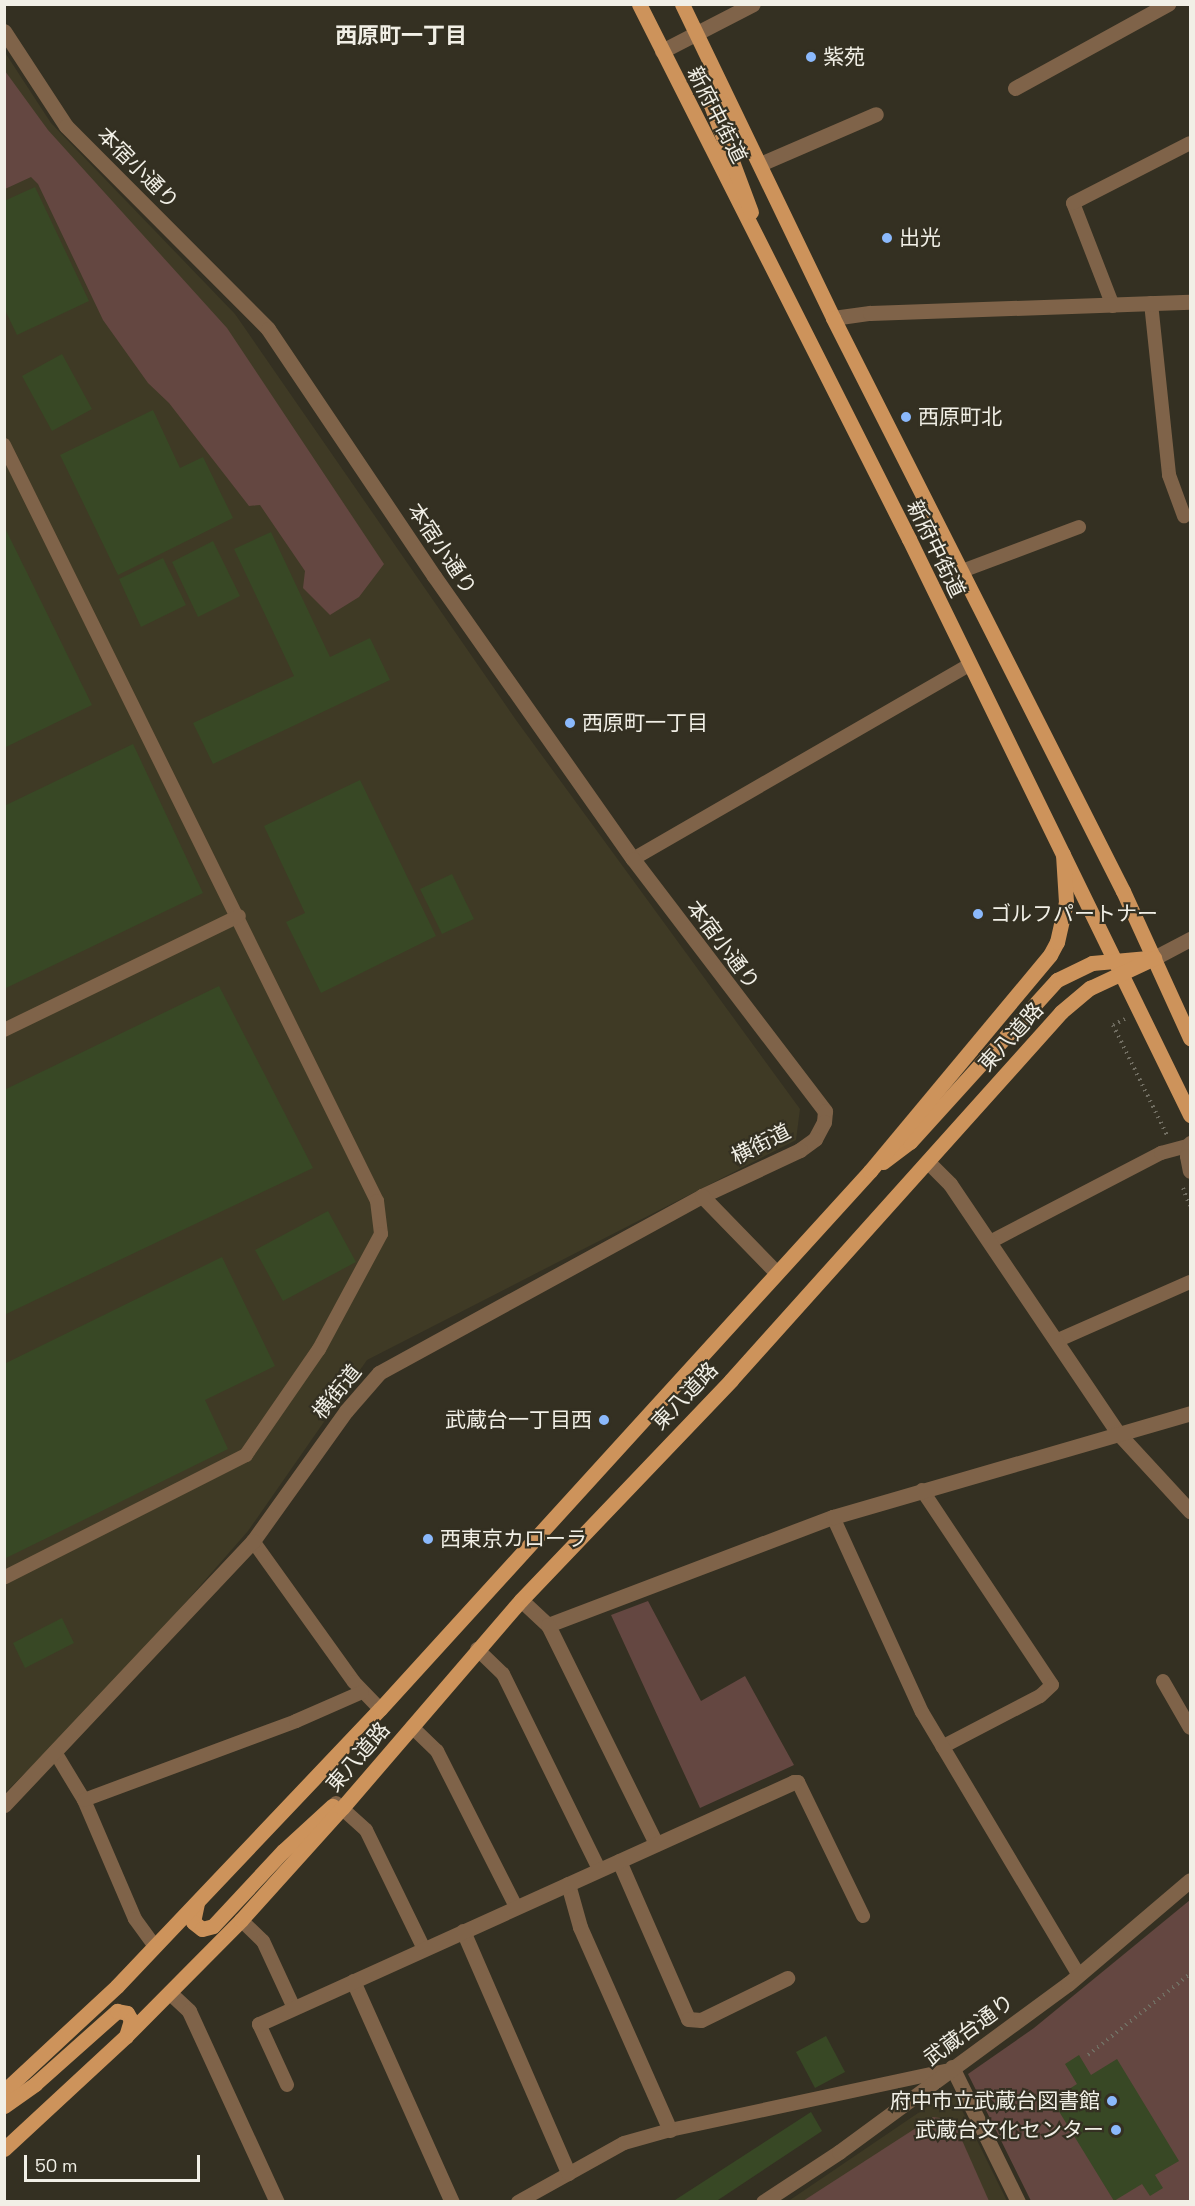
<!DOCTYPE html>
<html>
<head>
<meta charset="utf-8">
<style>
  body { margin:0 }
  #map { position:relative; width:1195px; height:2206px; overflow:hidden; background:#343022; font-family:"Space Grotesk","Noto Sans JP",sans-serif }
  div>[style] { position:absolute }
  .built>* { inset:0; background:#3f3a25 }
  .green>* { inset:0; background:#644741 }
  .building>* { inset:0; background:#384825 }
  .path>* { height:4px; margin-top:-2px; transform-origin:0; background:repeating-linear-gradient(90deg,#716e62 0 1.5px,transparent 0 6px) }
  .service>* { height:14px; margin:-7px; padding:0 7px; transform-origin:7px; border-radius:7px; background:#7f6349 }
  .minor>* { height:15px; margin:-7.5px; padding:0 7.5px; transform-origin:7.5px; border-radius:7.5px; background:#7f6349 }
  .tertiary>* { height:15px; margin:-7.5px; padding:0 7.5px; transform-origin:7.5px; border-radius:7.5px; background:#7f6349 }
  .primary>* { height:15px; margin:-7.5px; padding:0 7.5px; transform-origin:7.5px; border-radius:7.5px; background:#cd935b }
  .dots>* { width:16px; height:16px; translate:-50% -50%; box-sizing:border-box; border:3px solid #343022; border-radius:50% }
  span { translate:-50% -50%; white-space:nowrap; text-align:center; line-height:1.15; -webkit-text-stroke:4.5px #343022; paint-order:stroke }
  .poi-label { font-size:21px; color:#f1efe6 }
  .left { translate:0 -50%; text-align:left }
  .right { translate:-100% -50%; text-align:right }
  .street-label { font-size:21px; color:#f1efe6 }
  .neighbourhood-label { font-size:22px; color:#f1efe6; font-weight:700 }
  .frame { position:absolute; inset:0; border:6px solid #f1efe6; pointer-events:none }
  .scale { position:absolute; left:24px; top:2155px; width:176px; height:27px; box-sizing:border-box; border:3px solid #f1efe6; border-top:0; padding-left:8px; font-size:18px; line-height:21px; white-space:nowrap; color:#f1efe6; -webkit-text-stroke:4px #343022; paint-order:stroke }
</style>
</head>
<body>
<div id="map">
  <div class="built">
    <i style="clip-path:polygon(4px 51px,51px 123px,235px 314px,516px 720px,800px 1109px,796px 1140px,367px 1360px,248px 1531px,123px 1674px,5px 1793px)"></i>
    <i style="clip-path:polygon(952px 2090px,1007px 2201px,787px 2202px)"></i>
  </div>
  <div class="green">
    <i style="clip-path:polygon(5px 71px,48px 130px,227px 328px,384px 564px,359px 597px,330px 615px,303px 588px,305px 571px,260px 505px,249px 506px,169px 403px,148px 383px,103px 320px,38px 184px,31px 177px,5px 189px)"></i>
    <i style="clip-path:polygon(648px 1601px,701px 1701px,745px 1676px,794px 1765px,700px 1808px,611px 1615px)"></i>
    <i style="clip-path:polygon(1190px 1900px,1190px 2201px,1031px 2201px,968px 2074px,1034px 2028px)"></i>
    <i style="clip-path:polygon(933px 2117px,953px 2120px,989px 2201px,803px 2201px)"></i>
  </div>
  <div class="building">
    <i style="clip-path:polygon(35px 187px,89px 301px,17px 335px,4px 308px,4px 201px)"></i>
    <i style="clip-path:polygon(62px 354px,92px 409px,52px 431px,22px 376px)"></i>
    <i style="clip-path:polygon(153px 410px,180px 468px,203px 457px,233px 518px,118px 575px,60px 455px)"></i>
    <i style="clip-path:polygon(4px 526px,92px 705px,4px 748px)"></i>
    <i style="clip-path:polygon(271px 532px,330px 657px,370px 638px,390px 680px,213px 764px,193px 723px,294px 676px,234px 549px)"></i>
    <i style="clip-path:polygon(213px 541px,240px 596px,198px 617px,172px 562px)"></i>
    <i style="clip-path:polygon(163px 558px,186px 605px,141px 627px,119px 579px)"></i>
    <i style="clip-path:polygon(133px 744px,203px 893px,4px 989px,4px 806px)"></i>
    <i style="clip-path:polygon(360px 780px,436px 936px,321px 993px,286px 922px,305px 913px,264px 826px)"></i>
    <i style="clip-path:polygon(452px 874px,474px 919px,442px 934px,420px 889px)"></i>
    <i style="clip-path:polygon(219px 986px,313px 1168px,4px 1315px,4px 1090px)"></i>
    <i style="clip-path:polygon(328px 1211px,356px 1262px,283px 1301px,255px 1250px)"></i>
    <i style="clip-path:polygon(222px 1257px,275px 1366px,205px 1400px,228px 1449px,4px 1559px,4px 1364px)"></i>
    <i style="clip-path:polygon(62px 1618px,74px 1643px,25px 1668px,13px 1643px)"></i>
    <i style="clip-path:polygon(826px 2036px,845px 2072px,815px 2088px,796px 2052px)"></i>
    <i style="clip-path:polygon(1079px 2055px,1091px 2075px,1117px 2059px,1179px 2161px,1155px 2175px,1163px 2188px,1150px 2196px,1142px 2184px,1114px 2201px,1052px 2100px,1077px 2084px,1065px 2064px)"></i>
    <i style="clip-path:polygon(811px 2112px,822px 2131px,715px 2202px,672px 2202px)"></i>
  </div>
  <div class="path">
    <i style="left:1125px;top:1019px;width:13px;rotate:153deg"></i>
    <i style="left:1113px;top:1025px;width:123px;rotate:63.9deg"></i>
    <i style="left:1183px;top:1188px;width:19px;rotate:69deg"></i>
    <i style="left:1088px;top:2055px;width:130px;rotate:-38.5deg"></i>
  </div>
  <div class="service">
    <i style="left:1151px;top:303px;width:173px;rotate:84deg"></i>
    <i style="left:1169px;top:475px;width:44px;rotate:69.9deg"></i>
    <i style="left:1113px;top:306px;width:110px;rotate:-111.2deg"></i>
    <i style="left:1073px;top:203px;width:131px;rotate:-27.1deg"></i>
    <i style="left:4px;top:445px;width:843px;rotate:63.74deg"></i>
    <i style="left:377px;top:1201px;width:33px;rotate:83deg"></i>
    <i style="left:381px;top:1234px;width:131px;rotate:118.3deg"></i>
    <i style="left:319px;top:1349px;width:129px;rotate:124.6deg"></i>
    <i style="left:246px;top:1455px;width:271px;rotate:153.1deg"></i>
    <i style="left:962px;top:571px;width:125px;rotate:-20.6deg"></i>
    <i style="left:633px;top:859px;width:388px;rotate:-30deg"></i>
    <i style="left:4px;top:1030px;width:261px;rotate:-25.9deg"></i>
    <i style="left:990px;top:1242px;width:193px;rotate:-27.5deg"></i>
    <i style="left:1161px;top:1153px;width:28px;rotate:-15deg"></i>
    <i style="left:1056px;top:1341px;width:146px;rotate:-23.8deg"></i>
    <i style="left:922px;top:1490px;width:234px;rotate:56.3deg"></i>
    <i style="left:1052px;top:1685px;width:16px;rotate:137deg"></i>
    <i style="left:1040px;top:1696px;width:110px;rotate:152.5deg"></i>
    <i style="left:833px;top:1517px;width:214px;rotate:65.5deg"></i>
    <i style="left:922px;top:1712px;width:306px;rotate:59.2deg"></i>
    <i style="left:253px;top:1541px;width:173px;rotate:54.4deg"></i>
    <i style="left:354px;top:1682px;width:37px;rotate:46deg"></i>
    <i style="left:477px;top:1649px;width:36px;rotate:44deg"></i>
    <i style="left:503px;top:1674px;width:217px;rotate:63.8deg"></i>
    <i style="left:1163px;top:1681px;width:54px;rotate:60.1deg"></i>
    <i style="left:412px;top:1727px;width:35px;rotate:44deg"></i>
    <i style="left:437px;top:1751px;width:175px;rotate:63.1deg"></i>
    <i style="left:55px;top:1752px;width:56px;rotate:58.9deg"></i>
    <i style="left:84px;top:1800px;width:129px;rotate:66.8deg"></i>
    <i style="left:135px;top:1919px;width:34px;rotate:54deg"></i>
    <i style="left:794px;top:1782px;width:4px"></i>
    <i style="left:798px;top:1782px;width:149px;rotate:64.1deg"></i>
    <i style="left:84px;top:1800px;width:226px;rotate:-20.4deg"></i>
    <i style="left:296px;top:1721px;width:72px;rotate:-23.7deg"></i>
    <i style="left:336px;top:1803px;width:40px;rotate:42deg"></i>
    <i style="left:366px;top:1830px;width:132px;rotate:64deg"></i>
    <i style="left:241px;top:1920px;width:30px;rotate:44deg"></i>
    <i style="left:263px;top:1941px;width:74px;rotate:65.2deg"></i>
    <i style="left:259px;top:2024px;width:67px;rotate:65.3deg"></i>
    <i style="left:518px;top:2202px;width:121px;rotate:-29.1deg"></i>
    <i style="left:624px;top:2143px;width:48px;rotate:-15.8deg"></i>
    <i style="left:670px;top:2130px;width:282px;rotate:-12.1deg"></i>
  </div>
  <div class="minor">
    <i style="left:662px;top:51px;width:102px;rotate:-27.3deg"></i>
    <i style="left:1015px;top:88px;width:175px;rotate:-28.8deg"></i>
    <i style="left:760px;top:164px;width:126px;rotate:-23.3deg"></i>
    <i style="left:833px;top:318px;width:37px;rotate:-8deg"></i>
    <i style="left:870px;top:313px;width:320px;rotate:-2deg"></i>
    <i style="left:1154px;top:958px;width:41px;rotate:-27.8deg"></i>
    <i style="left:1190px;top:1143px;width:13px;rotate:103deg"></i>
    <i style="left:1187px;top:1156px;width:15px;rotate:79deg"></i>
    <i style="left:928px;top:1162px;width:31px;rotate:45deg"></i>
    <i style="left:950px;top:1184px;width:299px;rotate:56deg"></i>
    <i style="left:1117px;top:1432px;width:108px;rotate:47.3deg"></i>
    <i style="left:521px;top:1600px;width:37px;rotate:43deg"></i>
    <i style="left:548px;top:1625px;width:305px;rotate:-20.8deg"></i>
    <i style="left:833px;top:1517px;width:372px;rotate:-16.2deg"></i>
    <i style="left:548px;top:1625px;width:244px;rotate:63.7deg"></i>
    <i style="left:619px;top:1861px;width:172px;rotate:66.4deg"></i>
    <i style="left:688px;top:2019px;width:13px;rotate:4deg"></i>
    <i style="left:701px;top:2020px;width:96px;rotate:-26deg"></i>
    <i style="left:568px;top:1884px;width:45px;rotate:74.4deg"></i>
    <i style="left:580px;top:1927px;width:222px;rotate:66.1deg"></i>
    <i style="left:463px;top:1931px;width:264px;rotate:66.5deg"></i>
    <i style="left:353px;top:1981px;width:242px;rotate:65.9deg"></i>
    <i style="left:170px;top:1993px;width:26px;rotate:43deg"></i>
    <i style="left:189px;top:2011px;width:210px;rotate:65.3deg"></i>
    <i style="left:259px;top:2024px;width:587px;rotate:-24.34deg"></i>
    <i style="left:952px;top:2067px;width:150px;rotate:63.9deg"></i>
    <i style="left:763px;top:2202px;width:91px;rotate:-33.3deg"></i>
    <i style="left:839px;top:2152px;width:284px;rotate:-36.3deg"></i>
    <i style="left:1068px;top:1984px;width:160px;rotate:-40.4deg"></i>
  </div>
  <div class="tertiary">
    <i style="left:4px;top:31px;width:113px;rotate:56.9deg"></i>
    <i style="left:66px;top:126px;width:286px;rotate:45.1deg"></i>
    <i style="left:268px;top:329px;width:298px;rotate:56.1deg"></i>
    <i style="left:434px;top:576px;width:346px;rotate:54.9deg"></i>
    <i style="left:633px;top:859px;width:317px;rotate:52.7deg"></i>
    <i style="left:825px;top:1111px;width:11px;rotate:95deg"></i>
    <i style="left:824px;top:1122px;width:19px;rotate:118deg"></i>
    <i style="left:815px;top:1139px;width:19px;rotate:144deg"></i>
    <i style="left:800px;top:1150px;width:108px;rotate:154.9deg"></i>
    <i style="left:702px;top:1196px;width:368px;rotate:151.3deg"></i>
    <i style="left:379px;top:1373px;width:50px;rotate:131deg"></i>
    <i style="left:346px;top:1411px;width:160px;rotate:125.6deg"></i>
    <i style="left:253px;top:1541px;width:363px;rotate:133.3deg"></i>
    <i style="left:702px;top:1196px;width:106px;rotate:45.8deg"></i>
  </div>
  <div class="primary">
    <i style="left:639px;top:4px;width:599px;rotate:63.22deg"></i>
    <i style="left:909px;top:539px;width:641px;rotate:63.99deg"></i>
    <i style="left:682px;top:4px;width:348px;rotate:64.3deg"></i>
    <i style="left:833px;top:318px;width:642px;rotate:63.16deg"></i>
    <i style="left:1123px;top:891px;width:162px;rotate:65.5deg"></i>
    <i style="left:734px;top:115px;width:16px;rotate:-137deg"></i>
    <i style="left:722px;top:104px;width:11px;rotate:175deg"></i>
    <i style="left:711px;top:105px;width:114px;rotate:69.5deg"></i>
    <i style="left:883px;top:1162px;width:34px;rotate:-37deg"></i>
    <i style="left:910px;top:1142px;width:219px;rotate:-47.8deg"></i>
    <i style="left:1057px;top:980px;width:39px;rotate:-26deg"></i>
    <i style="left:1092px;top:963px;width:56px;rotate:-5.1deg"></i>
    <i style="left:197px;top:1903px;width:19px;rotate:102deg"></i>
    <i style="left:193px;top:1922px;width:11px;rotate:38deg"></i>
    <i style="left:202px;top:1929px;width:11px;rotate:-15deg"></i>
    <i style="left:213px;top:1926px;width:103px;rotate:-47deg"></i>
    <i style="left:283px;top:1851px;width:67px;rotate:-42.6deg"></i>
    <i style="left:4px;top:2091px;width:154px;rotate:-42.9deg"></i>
    <i style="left:117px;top:1986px;width:382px;rotate:-46.5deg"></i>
    <i style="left:380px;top:1709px;width:728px;rotate:-47.67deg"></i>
    <i style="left:870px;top:1171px;width:281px;rotate:-50.2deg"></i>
    <i style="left:1050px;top:955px;width:15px;rotate:-62deg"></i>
    <i style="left:1057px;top:942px;width:41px;rotate:-77.3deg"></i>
    <i style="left:1066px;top:902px;width:48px;rotate:-93.6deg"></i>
    <i style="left:4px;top:2106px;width:38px;rotate:-35deg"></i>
    <i style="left:35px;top:2084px;width:110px;rotate:-41.7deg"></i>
    <i style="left:117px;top:2011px;width:10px;rotate:11deg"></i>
    <i style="left:127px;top:2013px;width:8px;rotate:60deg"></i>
    <i style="left:131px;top:2020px;width:17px;rotate:107deg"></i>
    <i style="left:4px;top:2149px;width:166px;rotate:-42.8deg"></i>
    <i style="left:126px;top:2036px;width:163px;rotate:-45.2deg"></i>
    <i style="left:241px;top:1920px;width:151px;rotate:-48deg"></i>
    <i style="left:342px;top:1808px;width:274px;rotate:-49.3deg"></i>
    <i style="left:521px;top:1600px;width:304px;rotate:-46.3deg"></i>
    <i style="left:731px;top:1380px;width:494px;rotate:-48.1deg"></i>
    <i style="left:1061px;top:1012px;width:38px;rotate:-40deg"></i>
    <i style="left:1090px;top:988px;width:71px;rotate:-25.1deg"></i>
  </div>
  <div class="dots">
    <i style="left:811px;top:57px;background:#8bb9fc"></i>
    <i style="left:887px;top:238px;background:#8bb9fc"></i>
    <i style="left:906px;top:417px;background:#8bb9fc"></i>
    <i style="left:570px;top:723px;background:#8bb9fc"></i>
    <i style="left:978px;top:914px;background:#8bb9fc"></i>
    <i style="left:604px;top:1420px;background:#8bb9fc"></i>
    <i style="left:428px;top:1539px;background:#8bb9fc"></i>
    <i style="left:1112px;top:2101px;background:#8bb9fc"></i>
    <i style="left:1116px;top:2130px;background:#8bb9fc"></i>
  </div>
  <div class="poi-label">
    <span class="left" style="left:823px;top:57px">紫苑</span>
    <span class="left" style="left:899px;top:238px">出光</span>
    <span class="left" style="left:918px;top:417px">西原町北</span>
    <span class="left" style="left:582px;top:723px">西原町一丁目</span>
    <span class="left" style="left:990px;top:914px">ゴルフパートナー</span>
    <span class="right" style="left:592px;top:1420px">武蔵台一丁目西</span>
    <span class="left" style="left:440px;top:1539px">西東京カローラ</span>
    <span class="right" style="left:1100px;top:2101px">府中市立武蔵台図書館</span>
    <span class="right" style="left:1104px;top:2130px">武蔵台文化センター</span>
  </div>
  <div class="street-label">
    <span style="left:717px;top:115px;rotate:63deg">新府中街道</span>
    <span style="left:138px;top:168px;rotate:45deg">本宿小通り</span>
    <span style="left:442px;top:549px;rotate:56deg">本宿小通り</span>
    <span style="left:936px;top:549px;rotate:64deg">新府中街道</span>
    <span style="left:723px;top:945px;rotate:53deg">本宿小通り</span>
    <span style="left:1011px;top:1037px;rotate:-48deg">東八道路</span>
    <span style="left:761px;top:1144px;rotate:-27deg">横街道</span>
    <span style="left:337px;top:1392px;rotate:-51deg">横街道</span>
    <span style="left:685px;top:1396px;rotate:-46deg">東八道路</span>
    <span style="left:358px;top:1757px;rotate:-49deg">東八道路</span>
    <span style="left:969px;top:2030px;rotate:-36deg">武蔵台通り</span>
  </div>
  <div class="neighbourhood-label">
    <span style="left:401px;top:36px">西原町一丁目</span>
  </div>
  <div class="frame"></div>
  <div class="scale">50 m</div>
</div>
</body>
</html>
